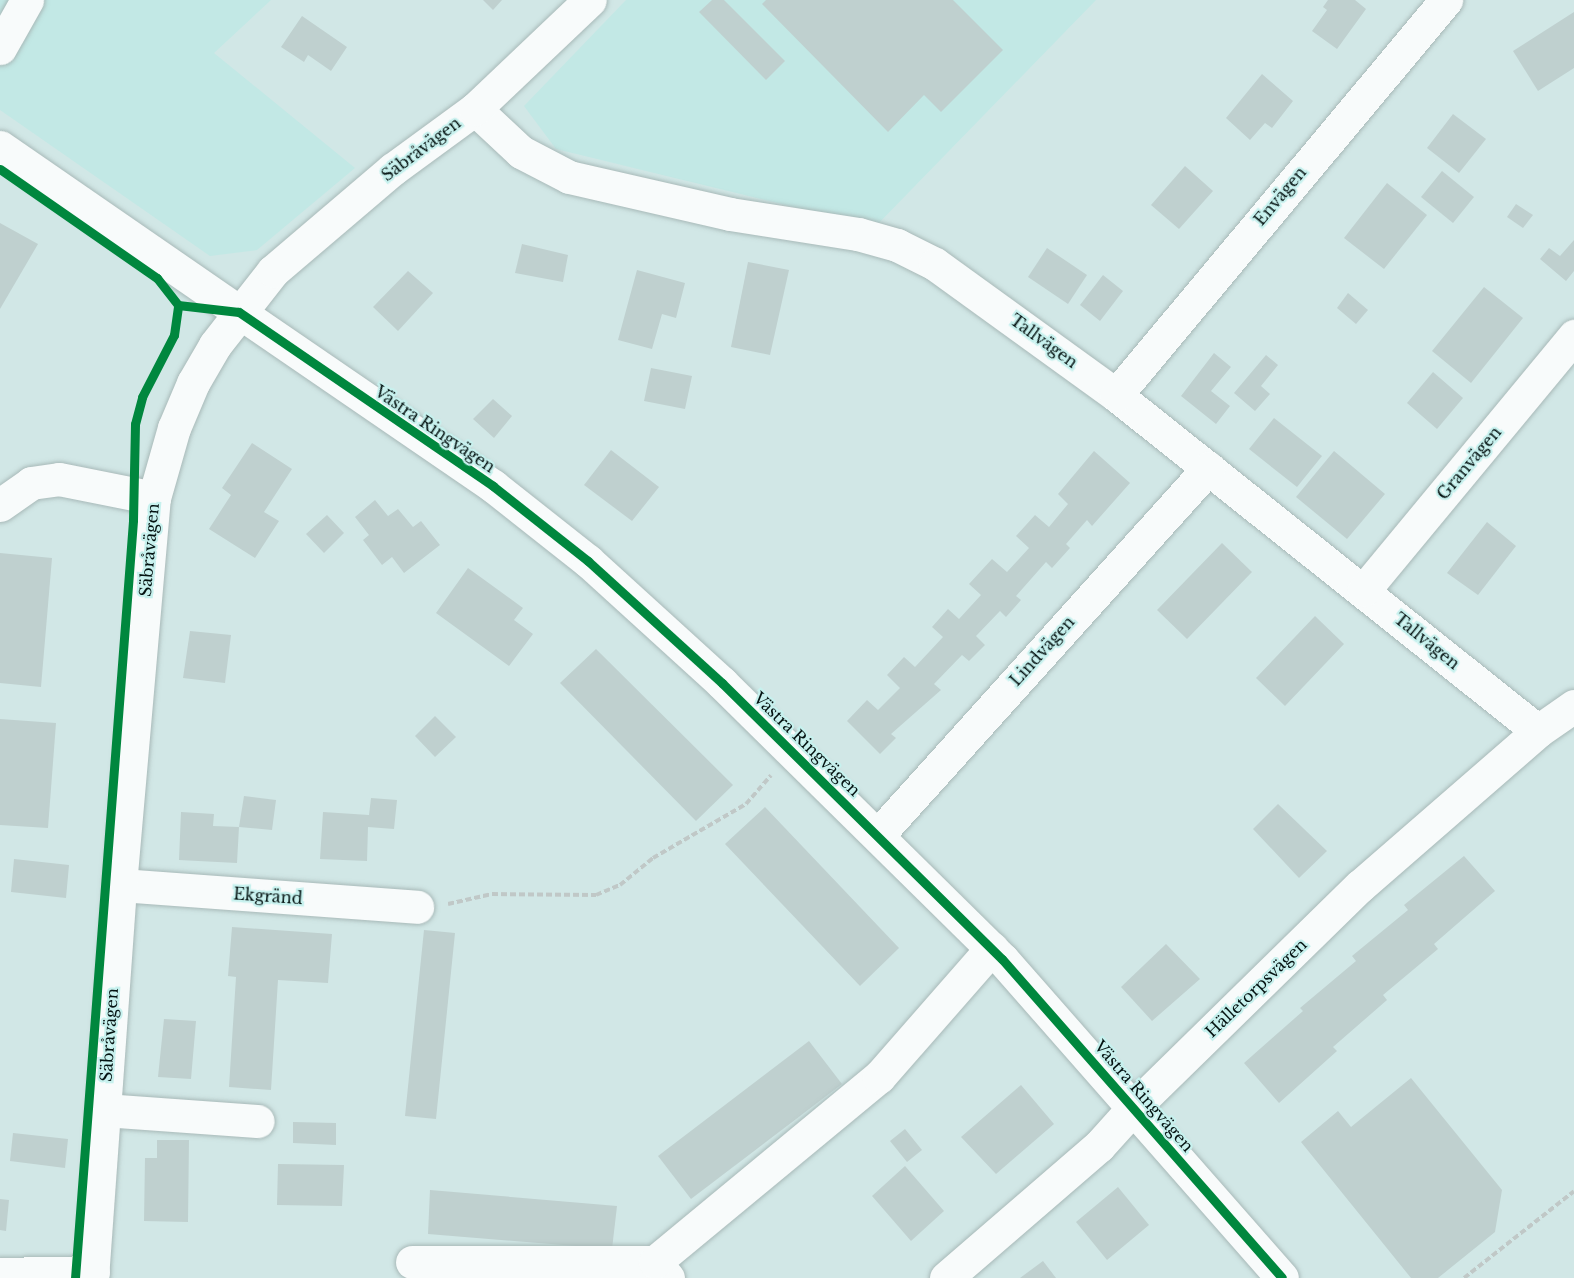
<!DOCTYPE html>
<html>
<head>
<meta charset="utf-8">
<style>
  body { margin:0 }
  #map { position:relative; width:1574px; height:1278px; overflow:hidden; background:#d1e7e6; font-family:"Libre Baskerville",serif }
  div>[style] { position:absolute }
  .built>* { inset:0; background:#c2e8e5 }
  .building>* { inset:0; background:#bfd0cf }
  .path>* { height:4px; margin-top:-2px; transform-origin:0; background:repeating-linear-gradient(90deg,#c0c8c7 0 6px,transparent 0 9px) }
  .roads { filter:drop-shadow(0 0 2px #a8b9b8) drop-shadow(0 0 2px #a8b9b8) }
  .minor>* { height:33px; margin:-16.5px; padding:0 16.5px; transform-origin:16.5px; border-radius:16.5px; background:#f8fbfb }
  .major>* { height:33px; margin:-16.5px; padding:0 16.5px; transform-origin:16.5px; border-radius:16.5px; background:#f8fbfb }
  .cycleway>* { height:9px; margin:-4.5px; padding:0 4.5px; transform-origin:4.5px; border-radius:4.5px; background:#00873e }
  span { translate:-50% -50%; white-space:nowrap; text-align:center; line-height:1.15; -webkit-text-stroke:4.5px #c7f1ee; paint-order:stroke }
  .street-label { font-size:16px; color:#041211 }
</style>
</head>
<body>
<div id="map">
  <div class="built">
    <i style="clip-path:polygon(0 0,271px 0,214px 53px,355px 168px,257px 250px,210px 256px,0 110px)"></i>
    <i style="clip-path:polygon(626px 0,1096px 0,875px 227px,556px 149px,524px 106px)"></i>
  </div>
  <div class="building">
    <i style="clip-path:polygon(483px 0,502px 0,493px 10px)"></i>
    <i style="clip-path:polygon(712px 0,724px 0,785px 61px,766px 80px,699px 12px)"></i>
    <i style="clip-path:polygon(766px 0,953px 0,1003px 50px,941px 112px,924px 95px,888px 132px,762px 4px)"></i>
    <i style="clip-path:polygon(1328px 0,1355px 0,1366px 9px,1337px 49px,1312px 31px,1327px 10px,1323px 7px)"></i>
    <i style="clip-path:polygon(1574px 12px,1574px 68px,1538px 91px,1513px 51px)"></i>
    <i style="clip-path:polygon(302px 16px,347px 47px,331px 71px,308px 55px,304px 62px,281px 47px)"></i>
    <i style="clip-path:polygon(1262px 74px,1293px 101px,1272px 128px,1265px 123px,1250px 140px,1226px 118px)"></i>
    <i style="clip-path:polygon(1453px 114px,1486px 139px,1459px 173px,1427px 148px)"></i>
    <i style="clip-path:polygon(1185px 166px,1213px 191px,1179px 229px,1151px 205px)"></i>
    <i style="clip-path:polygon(1442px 171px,1474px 197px,1453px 223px,1421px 197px)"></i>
    <i style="clip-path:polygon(1387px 183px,1427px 215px,1384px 269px,1344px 238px)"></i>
    <i style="clip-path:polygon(1516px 204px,1533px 215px,1523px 228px,1507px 217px)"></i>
    <i style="clip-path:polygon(0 223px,38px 244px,0 309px)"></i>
    <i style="clip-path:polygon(1574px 240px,1574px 271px,1566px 281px,1540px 259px,1549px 248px,1560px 256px)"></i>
    <i style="clip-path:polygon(522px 244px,568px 255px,563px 282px,515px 273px)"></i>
    <i style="clip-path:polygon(1047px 248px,1087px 275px,1068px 304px,1028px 277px)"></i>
    <i style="clip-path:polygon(748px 262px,789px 270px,770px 355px,731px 347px)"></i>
    <i style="clip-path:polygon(637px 270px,685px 283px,676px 318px,662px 314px,652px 349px,618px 340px)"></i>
    <i style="clip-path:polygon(408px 271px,433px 293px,398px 331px,373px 307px)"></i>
    <i style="clip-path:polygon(1103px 275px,1123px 291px,1100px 321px,1080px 305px)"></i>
    <i style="clip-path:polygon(1484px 287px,1523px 318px,1471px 383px,1432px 351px)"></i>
    <i style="clip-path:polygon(1348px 293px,1368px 310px,1356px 324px,1337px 308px)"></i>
    <i style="clip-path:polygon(1214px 353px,1231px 367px,1211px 391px,1230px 406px,1216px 424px,1181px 396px)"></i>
    <i style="clip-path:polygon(1266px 355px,1278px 365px,1261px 386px,1270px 394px,1255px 411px,1234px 393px)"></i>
    <i style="clip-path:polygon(651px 368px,692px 376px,685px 409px,644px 401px)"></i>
    <i style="clip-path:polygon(1433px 372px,1463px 398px,1437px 429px,1407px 403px)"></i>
    <i style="clip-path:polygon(493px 399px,512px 416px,494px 438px,473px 419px)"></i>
    <i style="clip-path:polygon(1274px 418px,1322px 456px,1297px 487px,1249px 449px)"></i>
    <i style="clip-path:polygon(252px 443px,292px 469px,264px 512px,279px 521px,255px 558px,209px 529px,231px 495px,222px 488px)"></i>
    <i style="clip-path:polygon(611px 450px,659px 487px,632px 521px,584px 485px)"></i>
    <i style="clip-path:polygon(1094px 451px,1130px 483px,1092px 526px,1087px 520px,1066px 544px,1070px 548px,1052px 568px,1046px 562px,1016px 596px,1021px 600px,1006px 617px,1000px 611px,976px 636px,985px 645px,969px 661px,962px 655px,934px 684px,941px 690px,891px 734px,896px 738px,880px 754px,847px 721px,867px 700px,878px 710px,900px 688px,887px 675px,904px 657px,915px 667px,943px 637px,932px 627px,948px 609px,959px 619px,981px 595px,969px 584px,992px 559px,1007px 572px,1029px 548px,1016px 536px,1035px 515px,1049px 527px,1068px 504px,1058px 494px)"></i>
    <i style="clip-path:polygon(1334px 451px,1385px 494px,1347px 539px,1296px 497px)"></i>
    <i style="clip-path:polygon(375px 500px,388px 516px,398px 509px,413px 527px,421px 521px,440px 545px,404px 573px,392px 557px,382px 565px,363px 540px,369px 535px,355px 517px)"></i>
    <i style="clip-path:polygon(327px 515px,344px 533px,324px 553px,306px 534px)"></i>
    <i style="clip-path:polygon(1487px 522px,1516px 546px,1478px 595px,1447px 573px)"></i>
    <i style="clip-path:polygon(1222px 543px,1252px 572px,1187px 639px,1157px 610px)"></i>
    <i style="clip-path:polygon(0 553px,52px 558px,41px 687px,0 683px)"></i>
    <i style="clip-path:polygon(468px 568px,523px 608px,514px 620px,533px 634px,509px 666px,436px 613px)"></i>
    <i style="clip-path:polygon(1315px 616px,1344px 644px,1285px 706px,1256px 678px)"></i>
    <i style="clip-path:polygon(190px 631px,231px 635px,225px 683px,183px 678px)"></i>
    <i style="clip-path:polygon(596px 649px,733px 785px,696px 821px,560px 683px)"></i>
    <i style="clip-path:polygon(435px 716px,456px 737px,435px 757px,415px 736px)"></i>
    <i style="clip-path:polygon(0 719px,56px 723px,48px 828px,0 825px)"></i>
    <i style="clip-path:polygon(244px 796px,276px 800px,272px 830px,239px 827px)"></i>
    <i style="clip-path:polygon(371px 798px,397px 800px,394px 829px,368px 827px,367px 861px,320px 859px,323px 812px,369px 815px)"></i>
    <i style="clip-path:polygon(1278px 804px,1327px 851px,1299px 878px,1253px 829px)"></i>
    <i style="clip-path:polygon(765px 807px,899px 948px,860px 986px,725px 844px)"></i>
    <i style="clip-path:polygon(181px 812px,214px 814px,213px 826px,239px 827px,237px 863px,179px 860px)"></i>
    <i style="clip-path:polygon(1464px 856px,1495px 891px,1434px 944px,1438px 949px,1383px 995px,1387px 1000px,1333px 1047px,1337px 1051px,1279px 1103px,1244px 1063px,1303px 1011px,1300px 1008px,1356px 961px,1352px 956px,1408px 910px,1404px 905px)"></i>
    <i style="clip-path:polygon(14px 859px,69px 865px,66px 898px,11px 892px)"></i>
    <i style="clip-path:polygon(232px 927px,332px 934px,328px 983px,278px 980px,271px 1090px,229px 1087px,236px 977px,228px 976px)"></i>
    <i style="clip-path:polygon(424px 930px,455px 933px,436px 1119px,405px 1116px)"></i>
    <i style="clip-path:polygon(1166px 944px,1200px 979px,1152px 1021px,1121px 987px)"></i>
    <i style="clip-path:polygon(164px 1019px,196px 1021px,191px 1079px,158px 1077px)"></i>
    <i style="clip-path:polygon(809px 1041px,842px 1084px,691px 1199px,658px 1156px)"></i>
    <i style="clip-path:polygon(1411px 1078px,1502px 1190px,1495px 1232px,1438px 1278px,1411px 1278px,1301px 1142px,1338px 1111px,1351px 1127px)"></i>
    <i style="clip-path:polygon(1021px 1085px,1054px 1124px,996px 1174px,961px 1137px)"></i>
    <i style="clip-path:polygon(293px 1122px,336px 1123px,336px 1145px,293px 1143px)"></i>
    <i style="clip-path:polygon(905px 1129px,922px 1150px,907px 1162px,890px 1141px)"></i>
    <i style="clip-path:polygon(13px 1133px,68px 1139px,65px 1168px,10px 1161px)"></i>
    <i style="clip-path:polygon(157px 1140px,189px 1140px,188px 1222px,144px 1221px,145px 1158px,157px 1158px)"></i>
    <i style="clip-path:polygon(278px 1164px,344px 1165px,342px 1206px,277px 1205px)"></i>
    <i style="clip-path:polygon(905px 1166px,944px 1211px,911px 1241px,872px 1196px)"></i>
    <i style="clip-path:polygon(1118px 1187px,1149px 1225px,1107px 1260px,1076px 1222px)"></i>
    <i style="clip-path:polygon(430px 1190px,617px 1206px,612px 1249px,428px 1234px)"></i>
    <i style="clip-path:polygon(0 1199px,9px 1200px,6px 1231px,0 1230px)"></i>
    <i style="clip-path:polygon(1043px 1261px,1056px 1278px,1020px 1278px)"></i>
  </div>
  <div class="path">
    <i style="left:448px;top:904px;width:45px;rotate:-12.8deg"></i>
    <i style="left:492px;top:894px;width:104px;rotate:0.6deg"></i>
    <i style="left:596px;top:895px;width:26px;rotate:-23deg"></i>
    <i style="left:620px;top:885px;width:43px;rotate:-39.3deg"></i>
    <i style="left:653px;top:858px;width:108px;rotate:-30.1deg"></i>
    <i style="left:746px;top:804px;width:38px;rotate:-49deg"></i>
    <i style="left:1464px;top:1278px;width:140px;rotate:-38.3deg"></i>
  </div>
  <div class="roads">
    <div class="minor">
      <i style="left:0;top:48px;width:55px;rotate:-60.6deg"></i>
      <i style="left:475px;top:109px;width:63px;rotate:43.1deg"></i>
      <i style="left:521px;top:152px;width:54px;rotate:27.5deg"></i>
      <i style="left:569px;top:177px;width:165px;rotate:12.9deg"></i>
      <i style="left:730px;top:214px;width:130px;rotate:8.9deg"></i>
      <i style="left:858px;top:234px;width:41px;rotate:15.8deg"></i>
      <i style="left:897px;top:245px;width:42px;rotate:26.6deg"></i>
      <i style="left:935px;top:264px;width:223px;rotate:35.9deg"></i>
      <i style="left:1116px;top:395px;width:539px;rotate:38.53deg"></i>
      <i style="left:239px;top:312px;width:308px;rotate:34.4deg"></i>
      <i style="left:493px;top:486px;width:121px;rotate:38.3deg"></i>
      <i style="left:588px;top:561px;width:181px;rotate:42.3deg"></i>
      <i style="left:722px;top:683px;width:393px;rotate:44.6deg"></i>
      <i style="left:1002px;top:959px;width:424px;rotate:48.7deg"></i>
      <i style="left:1116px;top:395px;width:515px;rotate:-50.12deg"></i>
      <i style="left:0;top:505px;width:38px;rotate:-35deg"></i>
      <i style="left:31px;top:483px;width:28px;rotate:-8deg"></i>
      <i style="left:59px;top:479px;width:97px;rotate:11.3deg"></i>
      <i style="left:1364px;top:590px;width:330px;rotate:-50.4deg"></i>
      <i style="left:878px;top:835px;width:494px;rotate:-48deg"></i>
      <i style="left:120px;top:885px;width:298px;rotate:4.2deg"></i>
      <i style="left:103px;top:1110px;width:155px;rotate:4.1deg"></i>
      <i style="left:412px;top:1262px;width:243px"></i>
      <i style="left:0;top:1274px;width:93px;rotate:-1.2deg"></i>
      <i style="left:668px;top:1278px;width:21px;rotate:-129deg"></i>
      <i style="left:655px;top:1262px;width:291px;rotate:-39.6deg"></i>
      <i style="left:879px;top:1077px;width:171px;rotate:-48.8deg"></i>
      <i style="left:946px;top:1278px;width:202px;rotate:-40.8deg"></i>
      <i style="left:1099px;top:1146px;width:54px;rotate:-48deg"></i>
      <i style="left:1135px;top:1106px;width:315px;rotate:-44.4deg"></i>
      <i style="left:1360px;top:886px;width:236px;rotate:-41deg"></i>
      <i style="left:1538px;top:731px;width:44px;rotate:-34.8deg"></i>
    </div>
    <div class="major">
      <i style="left:0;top:147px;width:290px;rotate:34.6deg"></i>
      <i style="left:92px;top:1278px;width:394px;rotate:-85.9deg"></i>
      <i style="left:120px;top:885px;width:388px;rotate:-85deg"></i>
      <i style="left:154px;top:498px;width:73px;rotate:-74.1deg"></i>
      <i style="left:174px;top:428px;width:49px;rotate:-67.1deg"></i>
      <i style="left:193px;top:383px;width:44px;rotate:-59.9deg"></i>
      <i style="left:215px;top:345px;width:94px;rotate:-51.9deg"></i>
      <i style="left:273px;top:271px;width:157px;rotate:-40.4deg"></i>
      <i style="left:393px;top:169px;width:102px;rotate:-36.2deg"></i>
      <i style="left:475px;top:109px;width:158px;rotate:-43.5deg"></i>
    </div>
  </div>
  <div class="cycleway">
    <i style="left:0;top:169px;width:191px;rotate:34.8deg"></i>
    <i style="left:157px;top:278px;width:34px;rotate:52deg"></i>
    <i style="left:178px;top:305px;width:61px;rotate:6.5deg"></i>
    <i style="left:239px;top:312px;width:308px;rotate:34.4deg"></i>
    <i style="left:493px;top:486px;width:121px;rotate:38.3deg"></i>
    <i style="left:588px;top:561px;width:181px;rotate:42.3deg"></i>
    <i style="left:722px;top:683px;width:393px;rotate:44.6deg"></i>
    <i style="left:1002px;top:959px;width:424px;rotate:48.7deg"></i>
    <i style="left:75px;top:1278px;width:760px;rotate:-85.62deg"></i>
    <i style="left:133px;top:520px;width:96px;rotate:-88.8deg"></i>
    <i style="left:135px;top:424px;width:28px;rotate:-75deg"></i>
    <i style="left:142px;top:397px;width:70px;rotate:-62.7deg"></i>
    <i style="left:174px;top:335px;width:30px;rotate:-82deg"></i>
  </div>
  <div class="street-label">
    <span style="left:421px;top:149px;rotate:-37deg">Säbråvägen</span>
    <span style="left:1280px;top:196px;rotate:-50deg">Envägen</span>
    <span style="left:1044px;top:341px;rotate:36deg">Tallvägen</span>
    <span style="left:435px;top:429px;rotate:34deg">Västra Ringvägen</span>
    <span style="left:1469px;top:463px;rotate:-50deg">Granvägen</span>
    <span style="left:149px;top:550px;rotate:-85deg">Säbråvägen</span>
    <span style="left:1427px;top:641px;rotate:39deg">Tallvägen</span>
    <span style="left:1042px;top:651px;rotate:-48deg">Lindvägen</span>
    <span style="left:807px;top:744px;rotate:44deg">Västra Ringvägen</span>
    <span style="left:268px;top:896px;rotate:4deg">Ekgränd</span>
    <span style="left:1256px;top:988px;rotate:-44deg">Hälletorpsvägen</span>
    <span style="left:109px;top:1035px;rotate:-86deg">Säbråvägen</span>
    <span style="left:1144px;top:1096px;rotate:49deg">Västra Ringvägen</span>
  </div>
</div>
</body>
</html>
